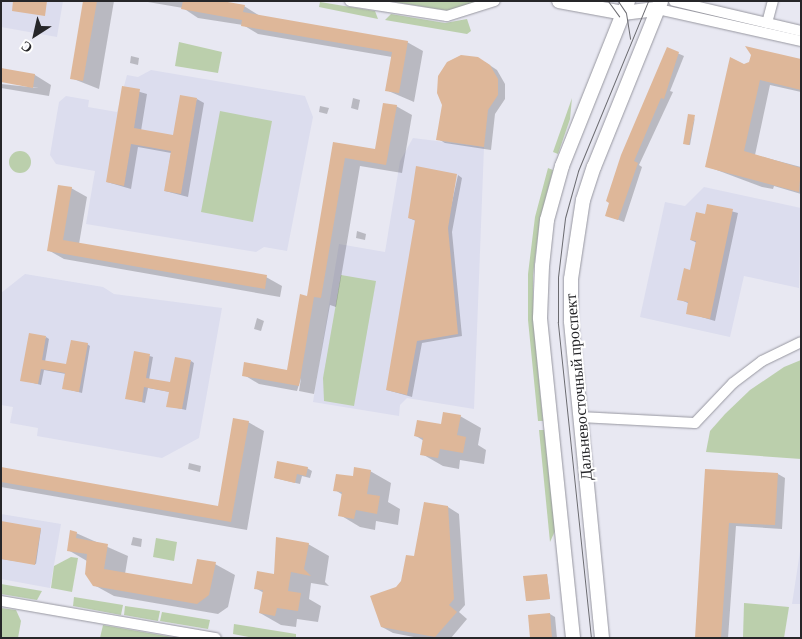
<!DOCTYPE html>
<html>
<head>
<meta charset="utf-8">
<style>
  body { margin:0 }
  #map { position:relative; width:802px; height:639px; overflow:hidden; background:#e8e8f2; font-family:"Crimson Pro",serif }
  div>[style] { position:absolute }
  .built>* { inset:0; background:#dcddee }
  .green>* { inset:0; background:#bbcfac }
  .round { border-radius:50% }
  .shadow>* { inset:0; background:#0003 }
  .building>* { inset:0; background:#deb799 }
  .roads { filter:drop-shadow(0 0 1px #9797a0) drop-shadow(0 0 1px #9797a0) }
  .street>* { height:10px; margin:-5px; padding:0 5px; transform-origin:5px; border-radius:5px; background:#fff }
  .secondary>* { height:14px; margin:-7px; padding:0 7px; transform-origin:7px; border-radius:7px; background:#fff }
  .tram>* { height:1px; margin:-0.5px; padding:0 0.5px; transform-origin:0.5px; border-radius:0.5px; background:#6b6b70 }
  span { translate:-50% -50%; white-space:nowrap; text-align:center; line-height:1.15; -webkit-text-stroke:4px #fff; paint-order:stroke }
  .street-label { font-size:16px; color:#262629 }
  .frame { position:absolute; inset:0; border:2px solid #262629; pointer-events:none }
  .north { position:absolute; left:10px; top:10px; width:50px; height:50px; -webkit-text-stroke:4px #fff; paint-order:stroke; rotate:215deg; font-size:14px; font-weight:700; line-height:20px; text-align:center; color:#262629 }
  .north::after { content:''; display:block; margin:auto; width:18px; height:22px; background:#262629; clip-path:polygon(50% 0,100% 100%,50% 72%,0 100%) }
</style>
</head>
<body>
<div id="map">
  <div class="built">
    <i style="clip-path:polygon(1px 1px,63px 1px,57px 37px,1px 27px)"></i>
    <i style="clip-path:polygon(151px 70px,305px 96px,313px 117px,287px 251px,264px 247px,256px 252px,86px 224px,95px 171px,56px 164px,50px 155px,59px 102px,66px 96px,89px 100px,88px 107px,117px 112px,127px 75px,138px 77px)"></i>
    <i style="clip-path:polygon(413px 138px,484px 147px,474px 409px,407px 398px,400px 405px,399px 416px,313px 402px,339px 244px,385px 252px,400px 161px)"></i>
    <i style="clip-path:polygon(704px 187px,801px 208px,799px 288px,744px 276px,730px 337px,640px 317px,665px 202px,685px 206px)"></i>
    <i style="clip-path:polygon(25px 274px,103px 287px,114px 294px,222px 308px,199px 438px,162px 458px,37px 436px,38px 428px,10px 423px,13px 407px,1px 405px,1px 293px)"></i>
    <i style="clip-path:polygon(1px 514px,61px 524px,50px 588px,1px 579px)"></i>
    <i style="clip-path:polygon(801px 545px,801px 604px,792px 604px)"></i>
  </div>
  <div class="green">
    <i style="clip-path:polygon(388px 1px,481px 1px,449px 11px)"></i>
    <i style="clip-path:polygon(320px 2px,375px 11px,378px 19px,319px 7px)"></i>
    <i style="clip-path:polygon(391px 14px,445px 23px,467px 19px,471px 31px,467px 34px,385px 20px)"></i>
    <i style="clip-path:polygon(179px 42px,222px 52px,218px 73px,175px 66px)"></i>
    <i style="clip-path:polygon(572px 98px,570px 119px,558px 154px,553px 152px)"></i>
    <i style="clip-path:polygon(220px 111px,272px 121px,253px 222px,201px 212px)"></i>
    <i class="round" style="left:9px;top:151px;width:22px;height:22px"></i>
    <i style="clip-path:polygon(548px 168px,553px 170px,540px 219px,533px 275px,533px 320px,543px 421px,538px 421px,528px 320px,528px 274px,535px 217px)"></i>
    <i style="clip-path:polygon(341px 275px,376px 281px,354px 406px,324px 401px,323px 378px)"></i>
    <i style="clip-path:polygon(801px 360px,801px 459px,706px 452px,710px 431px,725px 414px,750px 390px,784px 367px)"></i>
    <i style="clip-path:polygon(539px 430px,544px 430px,555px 531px,550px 542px)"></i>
    <i style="clip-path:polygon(156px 538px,177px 542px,174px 561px,153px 557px)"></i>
    <i style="clip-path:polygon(71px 557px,78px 558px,72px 592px,51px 588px,54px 566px)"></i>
    <i style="clip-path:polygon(1px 584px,42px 591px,37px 600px,1px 594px)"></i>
    <i style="clip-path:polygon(74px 597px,123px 605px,121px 615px,73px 606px)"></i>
    <i style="clip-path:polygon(744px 603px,789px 607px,784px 638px,743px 638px)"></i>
    <i style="clip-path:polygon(125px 606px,160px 611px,158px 621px,124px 615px)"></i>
    <i style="clip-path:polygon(1px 608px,16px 610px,21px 621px,18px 638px,1px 638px)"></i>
    <i style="clip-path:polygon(162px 612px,210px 620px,208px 629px,160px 621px)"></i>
    <i style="clip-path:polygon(234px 624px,296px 634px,296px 638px,254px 638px,233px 634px)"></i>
    <i style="clip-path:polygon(103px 625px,178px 638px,100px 638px)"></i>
  </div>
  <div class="shadow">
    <i style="clip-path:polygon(85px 1px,114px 1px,99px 89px,71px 78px)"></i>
    <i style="clip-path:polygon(142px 1px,214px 1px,244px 6px,260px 16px,407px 42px,423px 51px,414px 102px,386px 90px,392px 57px,258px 34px,243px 25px,198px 18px,183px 8px)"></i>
    <i style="clip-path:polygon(668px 49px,684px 56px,670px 91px,673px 92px,639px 165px,642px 167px,624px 222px,606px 215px)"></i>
    <i style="clip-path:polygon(131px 56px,139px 58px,138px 65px,130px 63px)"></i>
    <i style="clip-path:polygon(801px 60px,801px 92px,770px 85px,755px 155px,801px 167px,801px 194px,774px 186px,773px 189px,762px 187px,706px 166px,744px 65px)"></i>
    <i style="clip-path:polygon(485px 62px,497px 70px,505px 84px,505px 99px,495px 114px,491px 150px,445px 143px,438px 139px)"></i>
    <i style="clip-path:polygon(1px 70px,35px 75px,51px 85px,49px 96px,1px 88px,1px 84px,39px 88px,1px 81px)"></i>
    <i style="clip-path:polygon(123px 87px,147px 94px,141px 131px,174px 137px,197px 99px,204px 103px,188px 197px,165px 191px,171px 153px,138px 147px,131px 189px,107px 182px)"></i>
    <i style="clip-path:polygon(353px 98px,360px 100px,358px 110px,351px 108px)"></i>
    <i style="clip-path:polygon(320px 106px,329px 108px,327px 114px,319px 112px)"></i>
    <i style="clip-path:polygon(396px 106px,412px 115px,402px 173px,360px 166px,336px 307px,330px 305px,314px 394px,299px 391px,301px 378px,297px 391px,259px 384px,244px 375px,288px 371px,308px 297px,334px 143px,376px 151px)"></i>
    <i style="clip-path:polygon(695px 117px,690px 145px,685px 144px)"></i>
    <i style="clip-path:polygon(417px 168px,445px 234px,458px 175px,462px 178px,452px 232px,462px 336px,422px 343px,412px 397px,387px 390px,416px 221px,409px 218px)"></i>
    <i style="clip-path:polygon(71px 188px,87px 197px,79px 244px,266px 277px,282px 286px,280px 297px,64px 259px,48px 250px)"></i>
    <i style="clip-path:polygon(708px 205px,738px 213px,715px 321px,688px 313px,690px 304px,679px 299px,691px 271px,697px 243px,691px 240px,706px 216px)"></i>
    <i style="clip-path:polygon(357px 231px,366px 234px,365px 240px,356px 238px)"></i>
    <i style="clip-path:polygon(257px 318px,264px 321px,261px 331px,254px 329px)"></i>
    <i style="clip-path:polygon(46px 337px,49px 339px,45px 362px,67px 366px,87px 344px,90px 346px,82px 393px,63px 388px,66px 374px,44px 370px,41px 385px,22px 380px)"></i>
    <i style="clip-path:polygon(135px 352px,153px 357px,149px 380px,171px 384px,191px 361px,194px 363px,186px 410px,168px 406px,170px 392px,148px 388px,145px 403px,126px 398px)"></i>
    <i style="clip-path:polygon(460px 416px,481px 428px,478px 445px,486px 450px,484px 464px,460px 460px,459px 469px,443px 466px,422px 454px,424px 441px,416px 436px)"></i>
    <i style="clip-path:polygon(248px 422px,264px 431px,247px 530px,1px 487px,1px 469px,219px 507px)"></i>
    <i style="clip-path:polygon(189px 463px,201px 466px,200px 472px,188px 469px)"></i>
    <i style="clip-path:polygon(307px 468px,312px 471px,310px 478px,302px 476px,300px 484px,275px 478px)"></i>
    <i style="clip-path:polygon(707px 470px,778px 474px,785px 478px,782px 529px,736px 526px,728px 638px,696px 638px)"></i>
    <i style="clip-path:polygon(370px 471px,391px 483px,388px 502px,400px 509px,398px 525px,376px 521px,375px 530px,360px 527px,340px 515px,343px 495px,335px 490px)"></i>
    <i style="clip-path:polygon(448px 507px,459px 514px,465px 605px,459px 612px,467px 619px,451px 638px,419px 638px,393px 633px,382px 627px,397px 588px)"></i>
    <i style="clip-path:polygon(41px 529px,36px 564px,1px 559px)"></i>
    <i style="clip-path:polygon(76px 533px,128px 556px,125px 574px,193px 586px,215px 564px,235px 575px,228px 607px,218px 614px,114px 596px,94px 585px,87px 561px,68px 550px)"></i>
    <i style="clip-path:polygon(133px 537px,142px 539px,141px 547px,131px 545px)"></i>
    <i style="clip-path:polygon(308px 544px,329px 556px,325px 582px,329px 586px,311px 583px,309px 599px,321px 606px,318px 622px,297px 619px,296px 627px,281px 625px,260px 613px,264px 593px,255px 588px,275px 575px)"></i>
    <i style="clip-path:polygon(547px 575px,550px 599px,527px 601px)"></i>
    <i style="clip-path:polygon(550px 614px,555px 617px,557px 638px,531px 638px,529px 616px)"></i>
  </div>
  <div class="building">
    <i style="clip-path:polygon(13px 1px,47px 1px,45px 16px,12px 11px)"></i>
    <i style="clip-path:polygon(83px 1px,97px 1px,83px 81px,70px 79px)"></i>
    <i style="clip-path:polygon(183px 1px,222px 1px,245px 5px,243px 12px,408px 41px,399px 93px,385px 91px,392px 52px,241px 26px,242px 20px,181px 9px)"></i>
    <i style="clip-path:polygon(745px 46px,801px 59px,801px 90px,760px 80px,744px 151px,801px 168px,799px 192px,705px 167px,730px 57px,744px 64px,749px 62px,751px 55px)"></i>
    <i style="clip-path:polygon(667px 47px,679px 52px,664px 99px,661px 98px,634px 161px,638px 163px,618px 220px,605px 216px,609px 203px,606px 201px,621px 155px)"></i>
    <i style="clip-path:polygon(461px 55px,478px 57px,490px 65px,498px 79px,498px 95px,488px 110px,484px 147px,436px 140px,442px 105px,437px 93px,438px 76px,447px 62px)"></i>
    <i style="clip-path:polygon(1px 68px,35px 74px,33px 88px,1px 82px)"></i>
    <i style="clip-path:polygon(122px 86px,140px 89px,134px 128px,173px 135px,180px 95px,197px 98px,181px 194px,164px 191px,171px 151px,131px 144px,124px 186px,106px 182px)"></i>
    <i style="clip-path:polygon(383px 103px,397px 105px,386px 165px,345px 158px,321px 298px,314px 297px,299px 386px,242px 376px,244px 362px,287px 370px,300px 294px,307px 296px,333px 142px,375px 149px)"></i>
    <i style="clip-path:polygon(688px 114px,695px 115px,689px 145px,683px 144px)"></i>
    <i style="clip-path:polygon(416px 166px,457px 174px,448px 228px,458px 334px,417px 341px,407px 395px,386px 390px,415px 220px,408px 218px)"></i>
    <i style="clip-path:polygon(58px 185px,72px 187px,63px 240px,267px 275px,265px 289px,47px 251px)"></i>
    <i style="clip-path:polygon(707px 204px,733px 209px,710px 319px,686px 314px,688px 302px,677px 300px,684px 268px,690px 270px,696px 241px,690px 240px,696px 212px,705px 214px)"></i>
    <i style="clip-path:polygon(29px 333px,46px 336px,42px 360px,66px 364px,71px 340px,88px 343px,79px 392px,62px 389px,65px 373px,41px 369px,38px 384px,20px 381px)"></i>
    <i style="clip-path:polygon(134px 351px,150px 354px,146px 378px,170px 382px,175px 357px,191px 360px,182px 409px,166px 407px,169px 392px,144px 387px,142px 402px,125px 399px)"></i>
    <i style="clip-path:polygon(443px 412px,461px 415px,457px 435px,466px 437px,463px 453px,440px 449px,438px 458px,420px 455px,423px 438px,414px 436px,417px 420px,441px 424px)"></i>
    <i style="clip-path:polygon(233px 418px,249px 421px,231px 522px,1px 482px,1px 467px,218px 506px)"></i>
    <i style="clip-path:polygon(277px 461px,308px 467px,306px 476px,297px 474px,295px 483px,274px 478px)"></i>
    <i style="clip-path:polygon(354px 467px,371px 470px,367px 494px,380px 496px,377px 514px,356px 510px,354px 519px,338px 516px,342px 492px,333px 491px,336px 474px,353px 476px)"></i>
    <i style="clip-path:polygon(705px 469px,778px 473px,775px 525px,729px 523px,721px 638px,695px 638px)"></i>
    <i style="clip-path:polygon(424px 502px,448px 506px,454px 599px,449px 605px,457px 612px,435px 637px,381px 627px,370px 596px,396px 587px,401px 581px,406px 555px,414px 556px)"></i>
    <i style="clip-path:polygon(1px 521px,41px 528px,35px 565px,1px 559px)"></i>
    <i style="clip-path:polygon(70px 530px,77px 532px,76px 538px,108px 544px,104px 569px,192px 584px,197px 559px,216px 562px,209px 595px,197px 604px,93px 586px,85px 574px,87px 554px,67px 551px)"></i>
    <i style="clip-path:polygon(276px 537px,309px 543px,304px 569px,311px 576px,291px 572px,288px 591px,301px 593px,298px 611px,277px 608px,275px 616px,259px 613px,263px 590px,254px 589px,257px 571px,274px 574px)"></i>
    <i style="clip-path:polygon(547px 574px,550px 599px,526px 601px,523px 576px)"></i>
    <i style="clip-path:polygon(550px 613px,552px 638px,530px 638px,528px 615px)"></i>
  </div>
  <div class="roads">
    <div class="street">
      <i style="left:350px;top:1px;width:98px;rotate:8.8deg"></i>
      <i style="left:447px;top:16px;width:50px;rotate:-17.4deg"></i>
      <i style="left:674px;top:1px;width:130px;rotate:13.3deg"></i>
      <i style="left:658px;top:9px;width:147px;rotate:12.6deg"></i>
      <i style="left:767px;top:23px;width:23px;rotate:-75deg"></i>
      <i style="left:580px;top:417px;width:115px;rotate:3deg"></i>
      <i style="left:695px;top:423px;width:55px;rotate:-46.5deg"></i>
      <i style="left:733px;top:383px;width:36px;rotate:-37deg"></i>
      <i style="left:762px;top:361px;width:43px;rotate:-26deg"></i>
      <i style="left:1px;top:601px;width:218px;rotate:9.8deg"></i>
    </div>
    <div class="secondary">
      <i style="left:559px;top:1px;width:65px;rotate:10.6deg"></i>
      <i style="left:623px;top:13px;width:35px;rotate:-7deg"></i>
      <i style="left:573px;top:638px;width:322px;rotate:-95.9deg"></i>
      <i style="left:540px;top:318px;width:52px;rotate:-87.8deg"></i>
      <i style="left:542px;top:266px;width:46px;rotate:-83.8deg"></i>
      <i style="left:547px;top:220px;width:56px;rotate:-74.5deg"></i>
      <i style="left:562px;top:166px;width:178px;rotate:-68.2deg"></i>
      <i style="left:602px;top:638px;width:319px;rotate:-95.6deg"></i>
      <i style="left:571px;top:321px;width:42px;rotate:-90deg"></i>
      <i style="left:571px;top:279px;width:80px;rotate:-81.4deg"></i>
      <i style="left:583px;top:200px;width:35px;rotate:-72deg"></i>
      <i style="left:594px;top:167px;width:179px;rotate:-68deg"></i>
    </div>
  </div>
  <div class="tram">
    <i style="left:608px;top:1px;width:19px;rotate:54deg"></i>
    <i style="left:618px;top:1px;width:14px;rotate:56deg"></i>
    <i style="left:626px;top:13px;width:26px;rotate:81deg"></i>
    <i style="left:591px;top:638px;width:318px;rotate:-96deg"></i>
    <i style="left:558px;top:322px;width:45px;rotate:-90deg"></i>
    <i style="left:558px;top:277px;width:59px;rotate:-83.2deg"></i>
    <i style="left:565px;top:218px;width:49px;rotate:-74.5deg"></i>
    <i style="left:578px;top:171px;width:184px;rotate:-67.6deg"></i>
  </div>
  <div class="street-label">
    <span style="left:579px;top:387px;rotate:-95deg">Дальневосточный проспект</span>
  </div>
  <div class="frame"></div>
  <div class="north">С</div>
</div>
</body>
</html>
